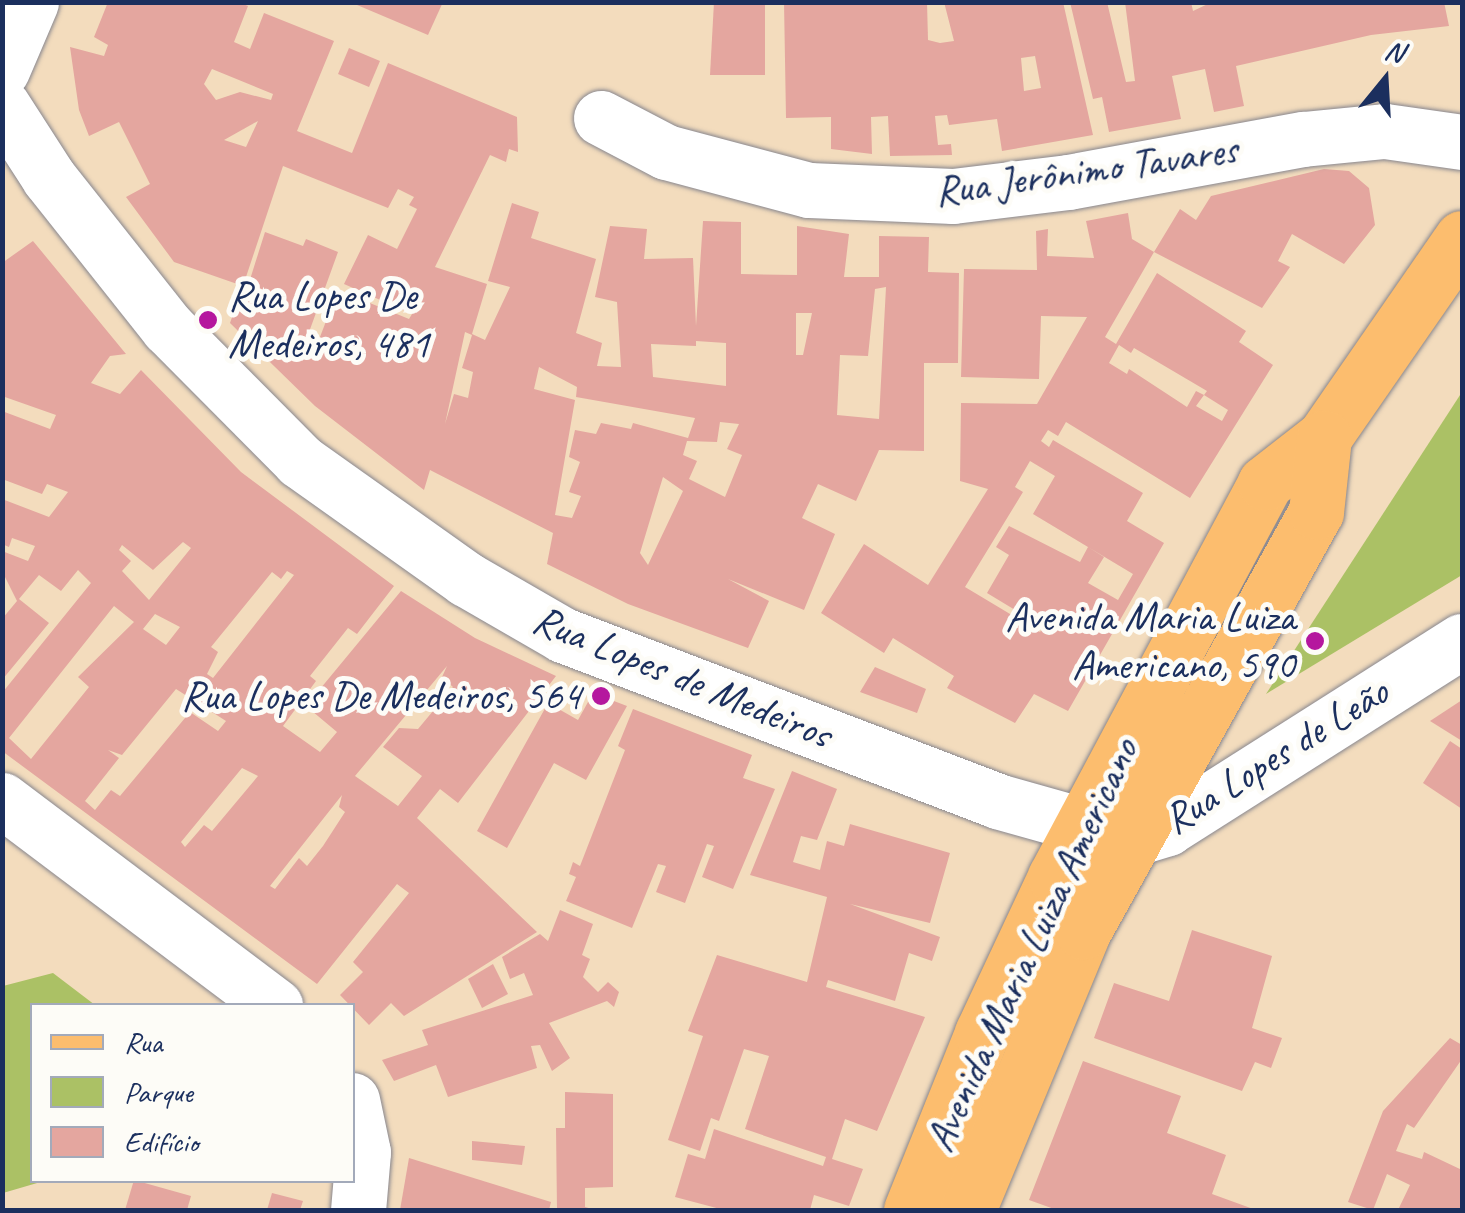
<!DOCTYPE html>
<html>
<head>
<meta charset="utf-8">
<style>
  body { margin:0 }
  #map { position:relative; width:1465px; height:1213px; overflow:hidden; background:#f3dcbd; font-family:Caveat,sans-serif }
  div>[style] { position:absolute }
  .green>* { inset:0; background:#abc165 }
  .building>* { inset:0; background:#e4a69f }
  .roads { filter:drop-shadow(0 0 2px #87868e) drop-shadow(0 0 2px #87868e) }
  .minor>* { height:55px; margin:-27.5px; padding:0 27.5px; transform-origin:27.5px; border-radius:27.5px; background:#fff }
  .major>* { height:55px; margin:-27.5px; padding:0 27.5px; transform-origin:27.5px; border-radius:27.5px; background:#fcbd6e }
  .dots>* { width:28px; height:28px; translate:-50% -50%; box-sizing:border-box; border:5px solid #fdfcf7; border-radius:50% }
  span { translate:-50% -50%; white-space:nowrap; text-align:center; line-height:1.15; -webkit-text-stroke:10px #fdfcf7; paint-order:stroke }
  .street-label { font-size:42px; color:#1b2f5e }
  .poi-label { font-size:42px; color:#1b2f5e }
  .left { translate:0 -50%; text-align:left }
  .right { translate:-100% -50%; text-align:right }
  .frame { position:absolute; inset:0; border:5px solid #1b2f5e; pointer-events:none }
  .legend { position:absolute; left:30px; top:1003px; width:325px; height:180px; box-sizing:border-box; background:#fdfcf7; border:2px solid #a3aaba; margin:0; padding:12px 18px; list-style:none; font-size:30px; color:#1b2f5e }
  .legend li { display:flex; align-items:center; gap:20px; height:50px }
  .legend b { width:50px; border:2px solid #a3aaba }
  .north { position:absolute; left:1335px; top:30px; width:100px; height:100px; -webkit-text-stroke:8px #fdfcf7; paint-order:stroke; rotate:18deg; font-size:28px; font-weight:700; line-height:40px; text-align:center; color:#1b2f5e }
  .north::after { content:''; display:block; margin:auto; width:35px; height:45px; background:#1b2f5e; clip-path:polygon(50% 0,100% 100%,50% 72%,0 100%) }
</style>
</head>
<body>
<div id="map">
  <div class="green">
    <i style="clip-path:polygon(1462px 392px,1462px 575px,1266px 694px)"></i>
    <i style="clip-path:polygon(53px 973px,95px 1005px,32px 1006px,32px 1180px,44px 1181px,3px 1193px,3px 986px)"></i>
  </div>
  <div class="building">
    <i style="clip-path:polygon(evenodd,108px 2px,238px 2px,248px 6px,234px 42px,250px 49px,264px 13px,334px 41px,297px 131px,352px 153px,388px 63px,517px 117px,518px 152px,509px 149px,506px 162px,490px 155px,435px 267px,487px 284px,472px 334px,485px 340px,510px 287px,488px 281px,512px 203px,539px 212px,531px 238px,596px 259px,576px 333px,602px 343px,597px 366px,621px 367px,617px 302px,595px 297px,610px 226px,647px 229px,644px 259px,693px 258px,696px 326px,703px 221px,741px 222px,741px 274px,797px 275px,797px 226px,849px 234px,844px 277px,879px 277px,879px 236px,929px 237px,928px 272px,959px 273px,958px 363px,924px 363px,924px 451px,879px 450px,856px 501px,818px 484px,802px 518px,835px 534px,804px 610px,728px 579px,769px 601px,748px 648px,628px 604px,547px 564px,553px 533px,430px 470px,424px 490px,315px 406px,230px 323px,243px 286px,174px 262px,126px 197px,150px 184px,119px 122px,89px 136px,79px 110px,70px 47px,104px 56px,108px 45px,94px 37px,108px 2px,212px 69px,273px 94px,271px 100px,240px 92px,216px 100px,204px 84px,212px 69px,108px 2px,258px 121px,246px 147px,224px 140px,258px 121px,108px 2px,283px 166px,388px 208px,398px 189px,414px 197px,409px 205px,417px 209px,397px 249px,368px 235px,344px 284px,412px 314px,409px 319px,338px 290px,315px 350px,304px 346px,338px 252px,306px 239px,303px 246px,265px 232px,247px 289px,243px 286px,283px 166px,108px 2px,886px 287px,879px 419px,837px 415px,840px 355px,868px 356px,875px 289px,886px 287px,108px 2px,796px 313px,812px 313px,803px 355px,796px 355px,796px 313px,108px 2px,465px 332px,472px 335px,462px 368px,473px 372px,468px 398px,454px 394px,445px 424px,465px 332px,108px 2px,696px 341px,726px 343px,726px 386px,653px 377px,651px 344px,696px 346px,696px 341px,108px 2px,539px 367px,577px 387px,576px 397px,695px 418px,688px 438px,633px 423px,631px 429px,601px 423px,596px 434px,575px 430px,569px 457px,580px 462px,569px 492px,581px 496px,572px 518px,555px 515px,575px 400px,534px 389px,539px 367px,108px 2px,720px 422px,739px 424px,727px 449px,742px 455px,725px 497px,689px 479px,697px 461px,683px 455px,687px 441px,717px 442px,720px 422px,108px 2px,663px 477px,683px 491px,648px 565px,640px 553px,663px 477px)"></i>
    <i style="clip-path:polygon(350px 2px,443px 2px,428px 35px)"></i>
    <i style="clip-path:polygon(714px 2px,765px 2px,765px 75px,710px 75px)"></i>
    <i style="clip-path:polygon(evenodd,784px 2px,927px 2px,928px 40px,940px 43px,954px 41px,944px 2px,1063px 2px,1093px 135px,1002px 151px,997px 119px,949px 125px,947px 115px,935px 116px,938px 145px,951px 144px,952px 155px,890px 156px,888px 116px,871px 117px,872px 154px,831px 149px,831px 117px,786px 118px,784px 2px,1035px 56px,1041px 88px,1024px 91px,1021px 58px,1035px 56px)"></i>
    <i style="clip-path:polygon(1070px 2px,1107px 2px,1126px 82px,1135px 81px,1125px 2px,1191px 2px,1193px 11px,1212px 2px,1444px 2px,1449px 26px,1371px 35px,1236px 66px,1244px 106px,1214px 112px,1205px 69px,1172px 76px,1181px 119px,1109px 132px,1102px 97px,1093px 99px)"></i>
    <i style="clip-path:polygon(349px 48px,380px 61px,369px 87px,338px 74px)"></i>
    <i style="clip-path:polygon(1324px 169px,1349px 171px,1369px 188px,1375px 225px,1344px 264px,1292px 234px,1278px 261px,1290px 267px,1262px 308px,1154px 252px,1180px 209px,1196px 220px,1211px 196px)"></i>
    <i style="clip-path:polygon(evenodd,1128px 213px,1132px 239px,1154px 252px,1105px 337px,1116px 344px,1157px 273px,1246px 331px,1239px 342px,1273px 365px,1190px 498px,1066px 422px,1058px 436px,1048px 430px,1041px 441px,1049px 447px,1053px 440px,1143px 493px,1127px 521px,1164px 543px,1068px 711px,1034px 694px,1015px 723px,947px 688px,954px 676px,893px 638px,884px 653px,821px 613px,864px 544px,928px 585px,988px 489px,960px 481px,961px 403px,1037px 404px,1087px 317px,1041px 316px,1039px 379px,961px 377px,964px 269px,1037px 270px,1036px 231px,1048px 229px,1047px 256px,1094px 258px,1086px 221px,1128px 213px,1119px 345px,1131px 353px,1134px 348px,1207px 391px,1204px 395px,1228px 410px,1222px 421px,1196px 406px,1204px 395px,1196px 391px,1187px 407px,1129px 369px,1127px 374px,1109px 363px,1119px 345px,1128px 213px,1030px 461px,1055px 476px,1033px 514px,1133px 574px,1118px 600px,1088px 583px,1104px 557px,1088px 547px,1080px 562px,1009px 526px,996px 547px,1009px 555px,987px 593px,1043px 627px,1040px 632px,965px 587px,1023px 492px,1015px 487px,1030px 461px)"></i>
    <i style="clip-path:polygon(evenodd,33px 241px,126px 354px,110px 356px,91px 383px,120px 394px,141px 370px,241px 472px,394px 586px,357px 634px,348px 628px,310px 676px,316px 681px,283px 726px,320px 752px,337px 732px,306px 706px,401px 591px,475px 638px,556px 676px,458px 803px,440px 789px,417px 818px,537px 932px,404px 1016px,391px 1003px,369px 1025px,340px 995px,363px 972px,353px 962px,409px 893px,397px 884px,317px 984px,2px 751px,2px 693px,91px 583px,78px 570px,61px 591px,39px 575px,19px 599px,49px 623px,2px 680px,2px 619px,17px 601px,2px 571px,2px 551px,28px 561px,35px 546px,12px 538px,9px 547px,2px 544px,2px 499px,49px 517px,68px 492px,47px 484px,42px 494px,2px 479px,2px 411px,50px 429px,56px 415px,2px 396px,2px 263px,33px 241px,183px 542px,191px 548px,149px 600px,122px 571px,131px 561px,119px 550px,122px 545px,153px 570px,183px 542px,33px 241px,287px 571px,294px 575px,213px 678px,207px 674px,218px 652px,211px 647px,272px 572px,281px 579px,287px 571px,33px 241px,114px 606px,134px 622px,78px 677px,89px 687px,31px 759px,9px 738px,114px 606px,33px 241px,155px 614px,180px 627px,166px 645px,143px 629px,155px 614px,33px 241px,447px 666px,442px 677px,453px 687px,418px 729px,399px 728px,383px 747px,422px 776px,398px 806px,355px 776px,447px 666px,33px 241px,176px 689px,226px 721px,218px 731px,190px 712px,120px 796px,111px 790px,95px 810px,85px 801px,119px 758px,108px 750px,122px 755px,176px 689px,33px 241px,242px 768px,258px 776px,212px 831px,204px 825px,185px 847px,181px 842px,242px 768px,33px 241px,342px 795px,339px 807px,345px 812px,323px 846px,307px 866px,299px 858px,275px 889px,270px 886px,342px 795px)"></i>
    <i style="clip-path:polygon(875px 667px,926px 689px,917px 713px,860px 692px)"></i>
    <i style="clip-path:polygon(593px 693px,627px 706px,586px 780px,554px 763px,507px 848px,477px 831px,548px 703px,578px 720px)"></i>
    <i style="clip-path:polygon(1462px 700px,1462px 741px,1430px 721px)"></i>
    <i style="clip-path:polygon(633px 709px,752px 755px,743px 778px,775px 789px,733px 889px,702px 877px,714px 846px,707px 844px,685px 903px,656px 892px,666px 866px,658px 864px,632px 928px,566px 901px,576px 877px,569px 874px,573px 862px,580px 866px,625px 750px,618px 746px)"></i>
    <i style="clip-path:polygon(1450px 741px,1462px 749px,1462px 809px,1423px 783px)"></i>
    <i style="clip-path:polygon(792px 771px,837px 789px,817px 840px,801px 836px,793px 862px,820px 870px,827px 841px,844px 846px,850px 824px,950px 853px,930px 923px,850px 904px,940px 937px,932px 961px,909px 953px,895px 1001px,828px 980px,826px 987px,925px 1017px,877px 1131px,845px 1119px,832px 1159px,863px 1169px,849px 1206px,814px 1195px,810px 1210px,724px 1210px,675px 1197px,688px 1154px,705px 1159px,714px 1129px,823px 1166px,826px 1157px,745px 1129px,769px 1056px,744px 1049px,719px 1121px,711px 1118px,700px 1151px,668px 1140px,703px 1036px,688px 1031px,717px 955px,807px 982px,827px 897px,750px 875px)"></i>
    <i style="clip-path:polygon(560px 910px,593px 924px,582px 955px,590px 959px,583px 977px,598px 992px,608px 982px,619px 992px,614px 1007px,607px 1001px,549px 1023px,570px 1058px,552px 1071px,540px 1045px,531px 1046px,537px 1068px,448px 1097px,436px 1065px,394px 1081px,382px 1060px,428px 1045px,422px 1030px,533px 995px,524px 973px,510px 979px,502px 957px,540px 934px,548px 941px)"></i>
    <i style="clip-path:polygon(1192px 930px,1272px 956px,1252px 1028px,1282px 1038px,1271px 1068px,1255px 1062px,1242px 1091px,1094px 1038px,1114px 983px,1169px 1001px)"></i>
    <i style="clip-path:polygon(493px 964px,508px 994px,482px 1008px,468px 979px)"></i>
    <i style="clip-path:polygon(1450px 1038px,1462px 1045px,1462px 1059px,1414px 1128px,1407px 1124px,1396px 1151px,1422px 1159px,1424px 1152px,1462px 1170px,1462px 1210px,1398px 1210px,1410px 1185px,1387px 1174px,1373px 1210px,1348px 1202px,1383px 1111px)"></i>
    <i style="clip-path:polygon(1083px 1061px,1181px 1096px,1167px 1133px,1226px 1155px,1212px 1194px,1256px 1210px,1057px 1210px,1029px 1200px)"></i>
    <i style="clip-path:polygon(565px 1092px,613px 1094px,613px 1187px,585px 1188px,585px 1207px,596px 1210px,557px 1210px,556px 1128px,565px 1128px)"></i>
    <i style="clip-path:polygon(472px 1141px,525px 1146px,522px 1165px,472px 1160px)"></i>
    <i style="clip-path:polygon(409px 1158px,551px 1202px,549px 1210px,400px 1210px)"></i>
    <i style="clip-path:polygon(134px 1180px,191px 1196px,187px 1210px,125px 1210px)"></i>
    <i style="clip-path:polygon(272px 1193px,303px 1201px,300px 1210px,267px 1210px)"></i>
  </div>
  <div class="roads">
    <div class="minor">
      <i style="left:2px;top:70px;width:74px;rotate:-66.9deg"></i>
      <i style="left:2px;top:105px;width:87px;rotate:57.2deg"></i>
      <i style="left:49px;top:178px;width:191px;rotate:51.6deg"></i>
      <i style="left:168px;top:328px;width:187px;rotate:45.2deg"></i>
      <i style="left:300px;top:461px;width:204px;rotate:35.4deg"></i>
      <i style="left:466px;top:579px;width:112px;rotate:30deg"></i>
      <i style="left:563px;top:635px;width:465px;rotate:20.9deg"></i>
      <i style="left:997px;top:801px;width:140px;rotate:15.7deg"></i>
      <i style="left:1132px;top:839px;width:37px;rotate:-17deg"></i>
      <i style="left:1167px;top:828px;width:349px;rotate:-32.4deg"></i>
      <i style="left:601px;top:118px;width:73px;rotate:27.6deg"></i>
      <i style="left:666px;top:152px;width:148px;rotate:14.9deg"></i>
      <i style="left:809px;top:190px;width:144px;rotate:2.4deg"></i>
      <i style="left:953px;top:196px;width:116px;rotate:-6.9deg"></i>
      <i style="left:1068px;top:182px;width:239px;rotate:-10.4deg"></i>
      <i style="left:1303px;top:139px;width:82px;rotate:-5.6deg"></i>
      <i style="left:1385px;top:131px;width:78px;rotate:8.1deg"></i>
      <i style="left:2px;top:800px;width:342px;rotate:37deg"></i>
      <i style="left:352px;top:1100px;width:53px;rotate:78.1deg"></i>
      <i style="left:363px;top:1152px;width:58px;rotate:94.9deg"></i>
    </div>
    <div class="major">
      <i style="left:911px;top:1210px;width:191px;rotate:-68.1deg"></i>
      <i style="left:982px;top:1033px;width:172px;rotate:-64.9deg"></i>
      <i style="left:1055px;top:877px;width:446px;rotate:-61.9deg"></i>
      <i style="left:1265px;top:483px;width:75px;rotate:-37.9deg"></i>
      <i style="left:1324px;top:437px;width:242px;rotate:-55.3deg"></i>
      <i style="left:968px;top:1210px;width:301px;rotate:-67.5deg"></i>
      <i style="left:1083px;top:932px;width:480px;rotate:-61deg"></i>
      <i style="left:1316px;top:512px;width:75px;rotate:-83.9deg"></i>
    </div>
  </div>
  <div class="dots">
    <i style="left:208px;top:320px;background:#b5179e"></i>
    <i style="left:1315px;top:641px;background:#b5179e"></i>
    <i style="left:601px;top:696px;background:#b5179e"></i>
  </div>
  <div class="street-label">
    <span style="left:1086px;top:171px;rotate:-8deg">Rua Jerônimo Tavares</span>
    <span style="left:682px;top:677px;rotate:22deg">Rua Lopes de Medeiros</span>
    <span style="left:1276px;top:756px;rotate:-32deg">Rua Lopes de Leão</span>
    <span style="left:1032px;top:945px;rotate:-65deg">Avenida Maria Luiza Americano</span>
  </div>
  <div class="poi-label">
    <span class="left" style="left:228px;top:320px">Rua Lopes De<br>Medeiros, 481</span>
    <span class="right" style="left:1295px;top:641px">Avenida Maria Luiza<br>Americano, 590</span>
    <span class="right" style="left:581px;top:696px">Rua Lopes De Medeiros, 564</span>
  </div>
  <div class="frame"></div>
  <ul class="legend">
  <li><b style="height:12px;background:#fcbd6e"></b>Rua</li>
  <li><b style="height:28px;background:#abc165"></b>Parque</li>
  <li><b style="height:28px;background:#e4a69f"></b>Edifício</li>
  </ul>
  <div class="north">N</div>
</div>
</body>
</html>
